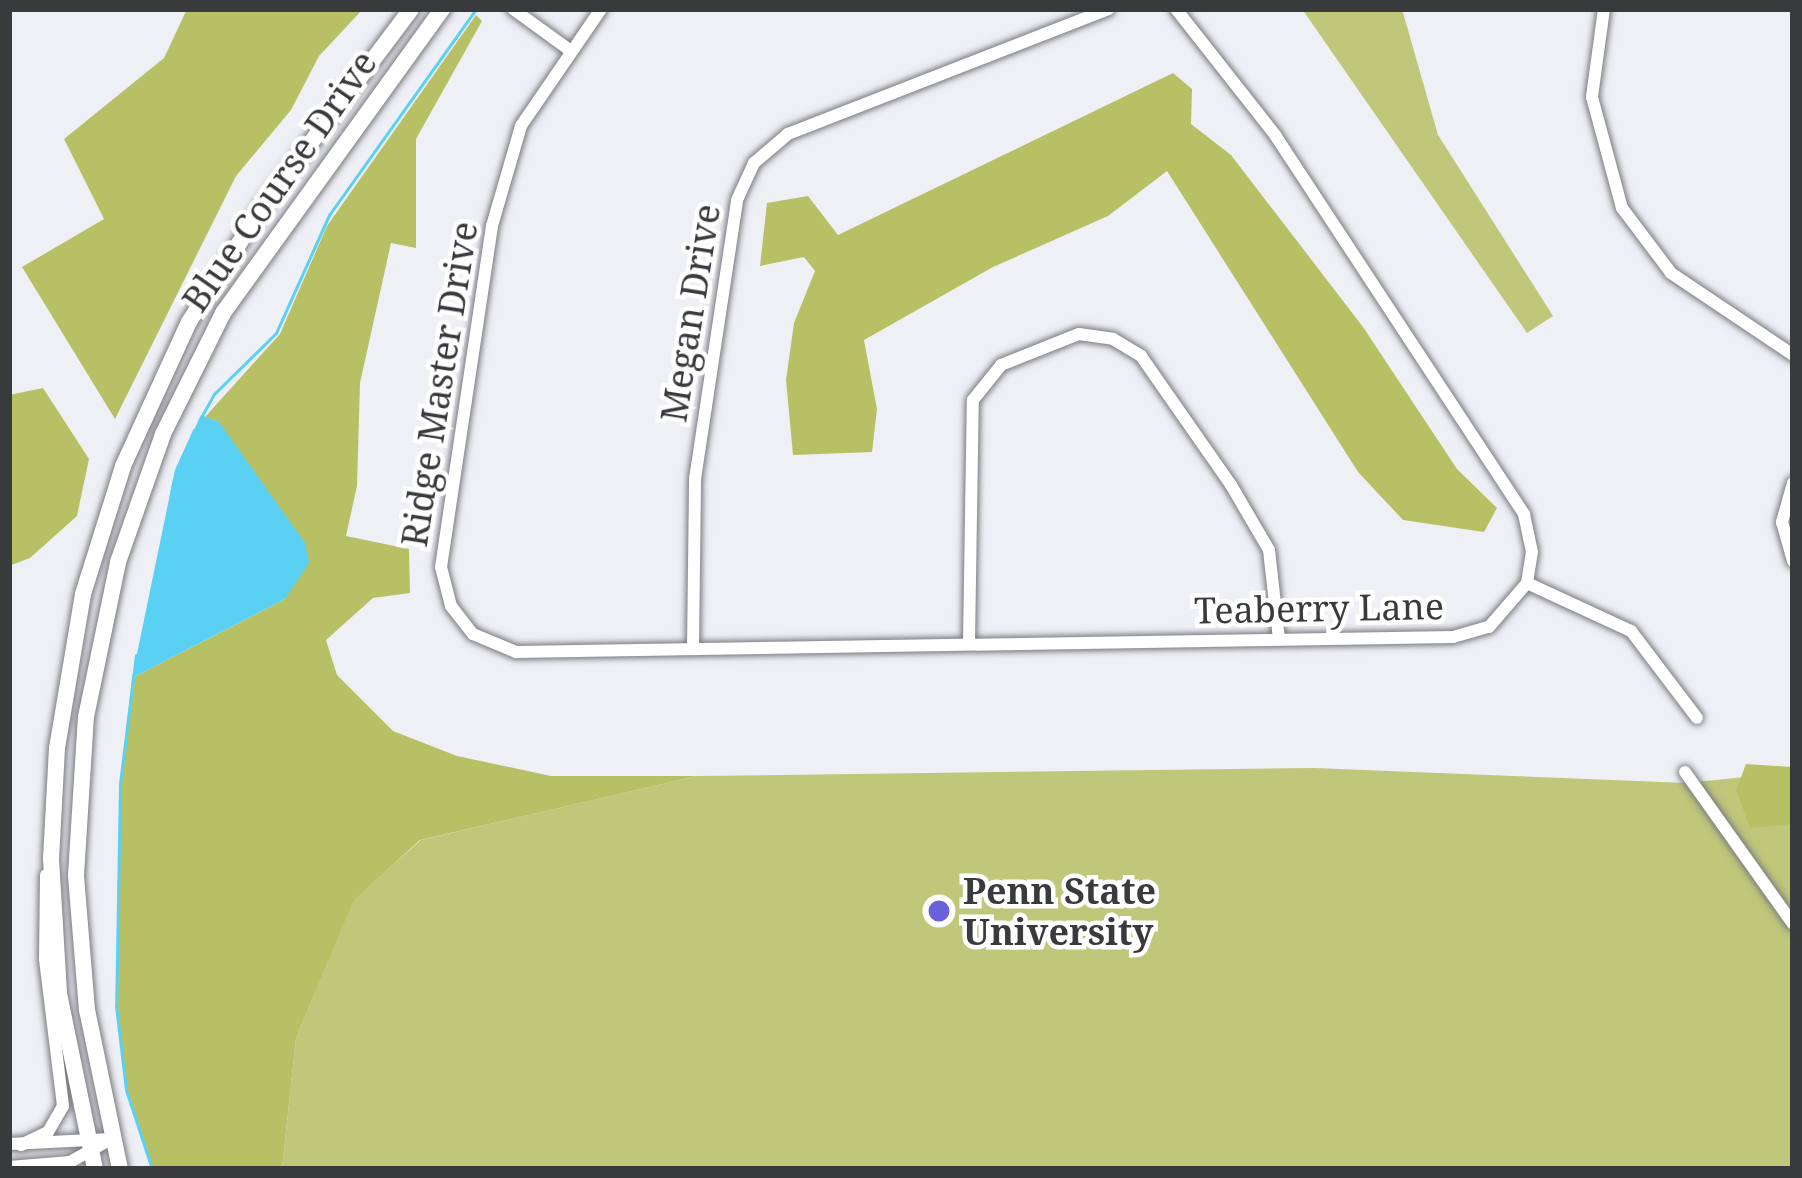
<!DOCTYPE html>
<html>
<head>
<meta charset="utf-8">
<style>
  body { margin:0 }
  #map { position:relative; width:1802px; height:1178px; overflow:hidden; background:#eff0f6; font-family:"Noto Serif",serif }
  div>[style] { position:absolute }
  .green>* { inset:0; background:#bfc77a }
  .forest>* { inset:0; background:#b7c065 }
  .water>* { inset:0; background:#5ad1f3 }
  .stream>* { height:3px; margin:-1.5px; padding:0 1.5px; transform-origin:1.5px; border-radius:1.5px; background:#5ad1f3 }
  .roads { filter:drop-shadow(0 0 3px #7a7b80) drop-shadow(0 0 3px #7a7b80) }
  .street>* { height:12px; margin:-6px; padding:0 6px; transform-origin:6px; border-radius:6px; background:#fff }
  .secondary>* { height:16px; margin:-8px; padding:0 8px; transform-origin:8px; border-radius:8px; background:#fff }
  .dots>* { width:33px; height:33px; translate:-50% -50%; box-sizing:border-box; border:6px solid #fefeff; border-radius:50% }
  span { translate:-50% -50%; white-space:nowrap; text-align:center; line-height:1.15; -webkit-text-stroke:9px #fefeff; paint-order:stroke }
  .street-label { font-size:36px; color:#393a3c }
  .poi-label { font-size:36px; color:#393a3c; font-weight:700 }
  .left { translate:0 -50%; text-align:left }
  .frame { position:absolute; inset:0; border:12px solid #393a3c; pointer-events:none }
</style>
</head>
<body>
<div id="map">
  <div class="green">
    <i style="clip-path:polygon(1302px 9px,1402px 9px,1438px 135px,1553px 316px,1527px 333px)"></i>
    <i style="clip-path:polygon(1314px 768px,1687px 783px,1793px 772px,1793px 1169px,282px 1169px,296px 1038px,354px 899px,421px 840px,697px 776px)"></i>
  </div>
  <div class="forest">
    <i style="clip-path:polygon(187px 9px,363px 9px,319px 56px,291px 110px,236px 176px,115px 419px,22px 267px,104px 219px,64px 139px,164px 58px)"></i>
    <i style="clip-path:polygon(476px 15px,482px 21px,416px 139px,416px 248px,391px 243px,360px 383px,357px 486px,346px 536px,409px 549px,410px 593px,373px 598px,326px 640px,337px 675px,393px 731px,457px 756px,551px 776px,697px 776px,420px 840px,354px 900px,296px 1038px,282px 1169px,152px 1169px,126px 1090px,116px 1006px,120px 784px,132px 678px,285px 599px,219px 422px,205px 417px,280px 334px,327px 226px)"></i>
    <i style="clip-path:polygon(1173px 73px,1192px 89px,1191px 124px,1231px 155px,1363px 327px,1457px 469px,1497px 508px,1484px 532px,1403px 520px,1358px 472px,1167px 171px,1108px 216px,993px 267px,864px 340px,877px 409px,872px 452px,793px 455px,786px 380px,794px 323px,815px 271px,804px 257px,760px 266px,767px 203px,808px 196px,838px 235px)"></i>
    <i style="clip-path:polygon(43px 388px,89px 459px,77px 516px,30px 558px,9px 566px,9px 395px)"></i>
    <i style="clip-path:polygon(1746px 764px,1793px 767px,1793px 824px,1750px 828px,1736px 790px)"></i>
  </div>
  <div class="water">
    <i style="clip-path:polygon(201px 415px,219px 422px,305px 543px,309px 563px,285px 599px,132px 678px,175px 470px)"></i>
  </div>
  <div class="stream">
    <i style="left:199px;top:421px;width:31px;rotate:-61deg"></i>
    <i style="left:214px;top:394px;width:87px;rotate:-44.5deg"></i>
    <i style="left:276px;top:333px;width:129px;rotate:-65.8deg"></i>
    <i style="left:329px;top:215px;width:253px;rotate:-54.5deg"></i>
    <i style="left:176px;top:470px;width:44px;rotate:-65.8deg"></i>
    <i style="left:170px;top:499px;width:20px;rotate:-79deg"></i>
    <i style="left:136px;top:655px;width:130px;rotate:97.1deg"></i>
    <i style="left:120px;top:784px;width:222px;rotate:91deg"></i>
    <i style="left:116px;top:1006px;width:85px;rotate:83.2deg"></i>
    <i style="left:126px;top:1090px;width:83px;rotate:71.8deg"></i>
  </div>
  <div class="roads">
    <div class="street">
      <i style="left:513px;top:9px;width:68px;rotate:36deg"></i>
      <i style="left:601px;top:9px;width:142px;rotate:124.4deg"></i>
      <i style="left:521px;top:126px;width:104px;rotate:106.2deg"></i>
      <i style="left:492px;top:226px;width:345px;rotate:98.5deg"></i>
      <i style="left:441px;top:567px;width:40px;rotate:75.6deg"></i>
      <i style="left:451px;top:606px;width:36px;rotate:52deg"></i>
      <i style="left:473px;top:634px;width:47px;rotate:22.7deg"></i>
      <i style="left:516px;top:652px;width:937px;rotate:-0.92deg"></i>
      <i style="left:1453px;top:637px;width:37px;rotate:-16deg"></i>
      <i style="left:1489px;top:627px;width:58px;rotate:-49.2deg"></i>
      <i style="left:1527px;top:583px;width:31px;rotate:-81deg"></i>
      <i style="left:1532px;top:552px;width:39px;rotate:-102deg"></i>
      <i style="left:1524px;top:514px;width:452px;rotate:-123.3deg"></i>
      <i style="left:1276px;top:136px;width:162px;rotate:-128.2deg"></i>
      <i style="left:1604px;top:9px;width:89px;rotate:97.8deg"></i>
      <i style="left:1592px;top:97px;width:115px;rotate:74.9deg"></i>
      <i style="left:1622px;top:208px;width:81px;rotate:53deg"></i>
      <i style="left:1671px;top:273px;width:147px;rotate:33.9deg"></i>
      <i style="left:1793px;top:483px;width:41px;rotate:105.8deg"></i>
      <i style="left:1782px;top:522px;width:41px;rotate:74.2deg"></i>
      <i style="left:1527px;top:583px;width:115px;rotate:24.8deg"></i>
      <i style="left:1631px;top:631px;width:109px;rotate:52.8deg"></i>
      <i style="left:969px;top:643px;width:243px;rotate:-89.1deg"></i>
      <i style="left:973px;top:400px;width:45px;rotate:-51.3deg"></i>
      <i style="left:1001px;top:365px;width:84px;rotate:-21.7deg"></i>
      <i style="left:1079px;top:334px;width:34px;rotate:8deg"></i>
      <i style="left:1113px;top:339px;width:33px;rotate:31deg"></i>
      <i style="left:1141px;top:356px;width:157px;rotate:55.1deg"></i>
      <i style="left:1231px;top:485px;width:75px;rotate:59.7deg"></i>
      <i style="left:1269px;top:550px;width:90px;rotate:83.6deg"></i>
      <i style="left:693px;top:648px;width:169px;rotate:-89.3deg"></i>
      <i style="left:695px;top:479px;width:282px;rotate:-81.4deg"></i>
      <i style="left:737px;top:200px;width:41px;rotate:-65.3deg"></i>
      <i style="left:754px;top:163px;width:45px;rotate:-40.5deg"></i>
      <i style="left:788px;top:134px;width:344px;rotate:-21.3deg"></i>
      <i style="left:1685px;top:772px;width:186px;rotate:54.6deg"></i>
      <i style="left:9px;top:1144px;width:102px;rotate:-2.8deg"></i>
      <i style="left:21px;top:1145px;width:30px;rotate:-26deg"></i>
      <i style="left:48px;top:1132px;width:30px;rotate:-60deg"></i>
      <i style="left:63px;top:1106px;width:148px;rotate:-97deg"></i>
      <i style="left:45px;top:959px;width:84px;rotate:-89.3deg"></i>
      <i style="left:9px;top:1167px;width:61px;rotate:-4.7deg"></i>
      <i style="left:70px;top:1162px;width:47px;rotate:-29.3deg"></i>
    </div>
    <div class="secondary">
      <i style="left:95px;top:1169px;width:180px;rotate:-101.6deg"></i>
      <i style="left:59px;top:993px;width:134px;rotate:-93.4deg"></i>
      <i style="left:51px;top:859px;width:111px;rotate:-86.9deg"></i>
      <i style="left:57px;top:748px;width:156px;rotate:-80.4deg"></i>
      <i style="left:83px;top:594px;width:134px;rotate:-72.6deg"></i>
      <i style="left:123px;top:466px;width:158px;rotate:-65.4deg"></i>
      <i style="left:189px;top:322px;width:134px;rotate:-57.5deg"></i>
      <i style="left:261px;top:209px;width:250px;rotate:-53.1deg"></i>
      <i style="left:120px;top:1169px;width:162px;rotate:-101.7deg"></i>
      <i style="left:87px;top:1010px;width:135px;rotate:-94.7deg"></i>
      <i style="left:76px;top:875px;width:158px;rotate:-86.4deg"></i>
      <i style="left:86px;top:717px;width:158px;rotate:-78.3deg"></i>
      <i style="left:118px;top:562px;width:136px;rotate:-70.6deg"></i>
      <i style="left:163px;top:434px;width:135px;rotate:-63.6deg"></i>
      <i style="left:223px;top:313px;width:375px;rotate:-54.2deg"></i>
    </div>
  </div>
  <div class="dots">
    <i style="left:939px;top:911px;background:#6961da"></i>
  </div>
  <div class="street-label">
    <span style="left:279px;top:181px;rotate:-55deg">Blue Course Drive</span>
    <span style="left:690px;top:313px;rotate:-81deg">Megan Drive</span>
    <span style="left:439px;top:384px;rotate:-81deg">Ridge Master Drive</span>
    <span style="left:1319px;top:608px;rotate:-1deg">Teaberry Lane</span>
  </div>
  <div class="poi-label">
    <span class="left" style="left:963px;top:911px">Penn State<br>University</span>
  </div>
  <div class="frame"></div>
</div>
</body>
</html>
